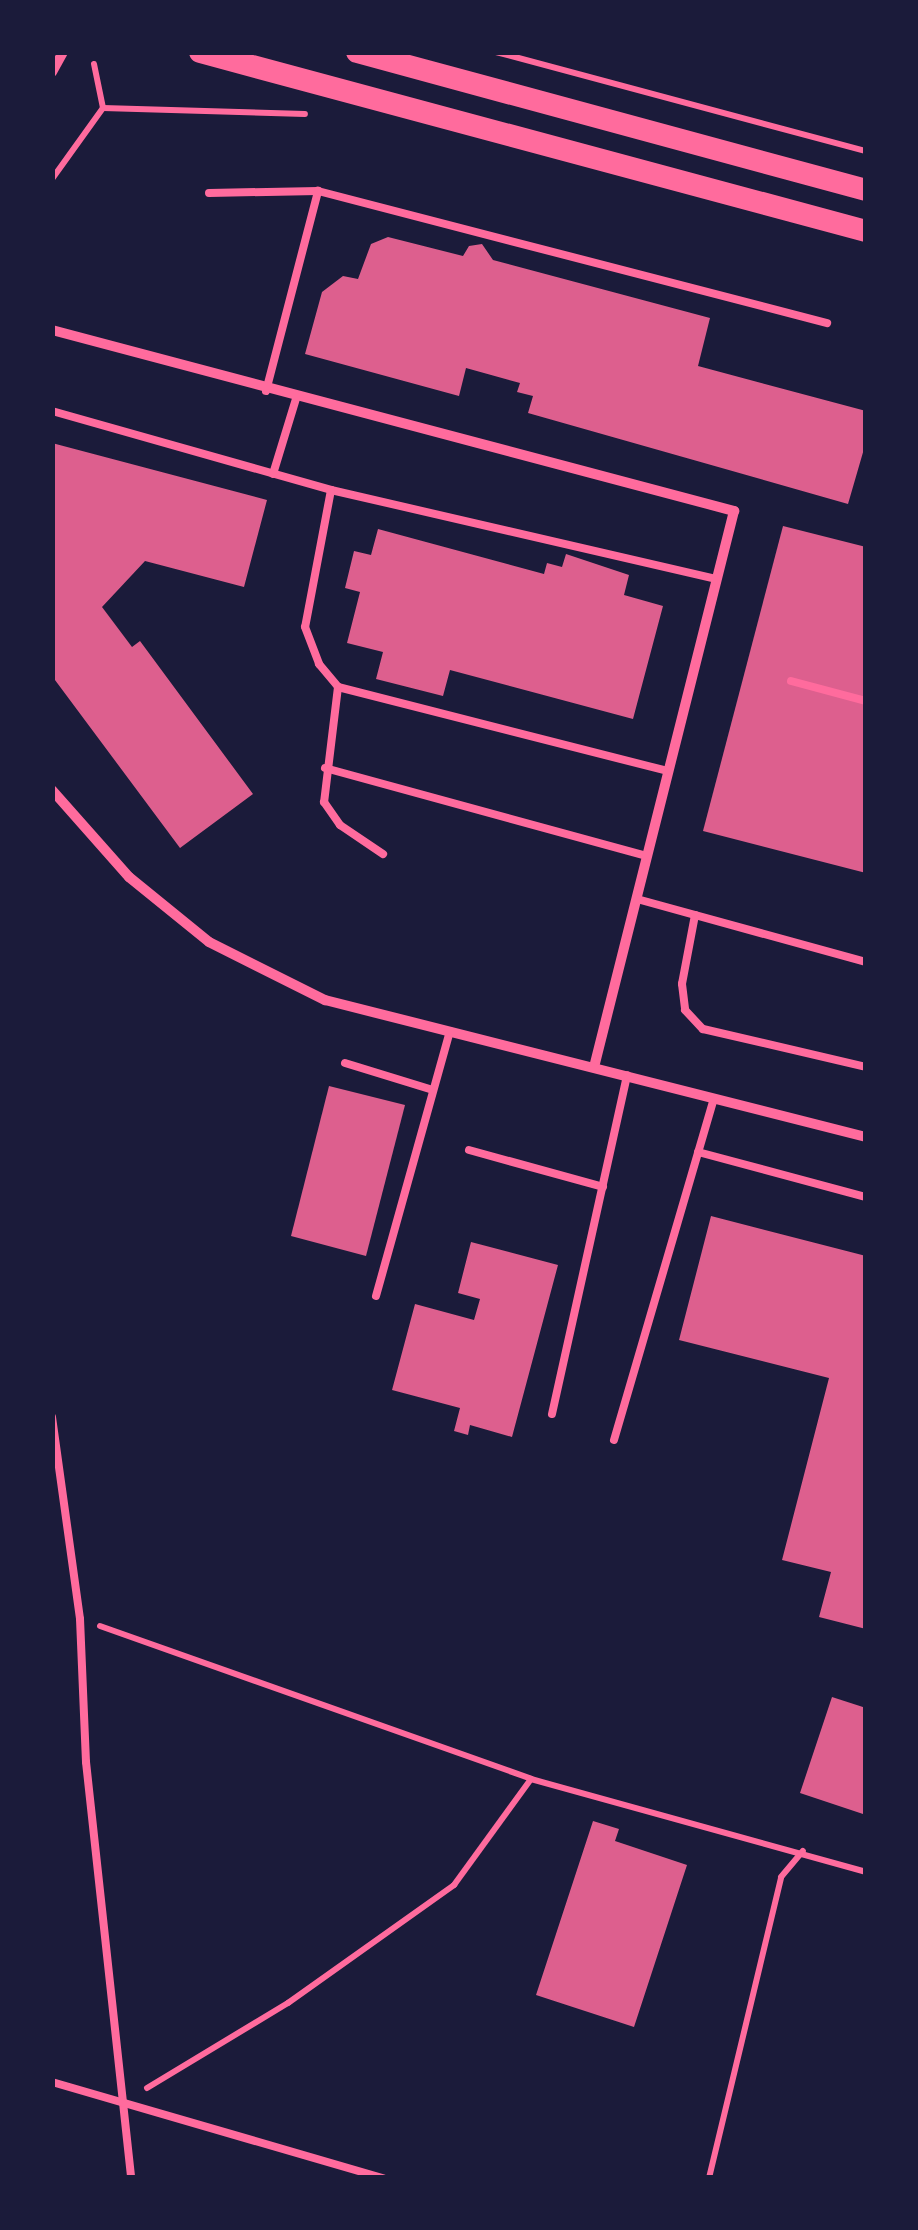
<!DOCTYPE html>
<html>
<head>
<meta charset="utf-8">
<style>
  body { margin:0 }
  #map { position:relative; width:918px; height:2230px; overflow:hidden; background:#1b1b3a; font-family:"Source Serif 4",serif }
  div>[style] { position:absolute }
  .building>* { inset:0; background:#dd5f8e }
  .path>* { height:6px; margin:-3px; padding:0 3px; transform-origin:3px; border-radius:3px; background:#ff6b9d }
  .service>* { height:8px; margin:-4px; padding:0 4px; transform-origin:4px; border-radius:4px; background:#ff6b9d }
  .minor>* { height:10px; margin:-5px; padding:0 5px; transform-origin:5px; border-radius:5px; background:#ff6b9d }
  .primary>* { height:22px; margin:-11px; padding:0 11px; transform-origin:11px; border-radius:11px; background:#ff6b9d }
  span { translate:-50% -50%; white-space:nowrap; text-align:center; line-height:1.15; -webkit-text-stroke:8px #1b1b3a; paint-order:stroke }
  .frame { position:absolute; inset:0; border:55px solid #1b1b3a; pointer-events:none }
</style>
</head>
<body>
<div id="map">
  <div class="building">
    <i style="clip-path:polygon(388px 237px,463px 256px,469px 246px,482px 244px,493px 260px,710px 318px,698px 366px,866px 411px,866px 442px,848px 504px,528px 413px,533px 396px,517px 392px,520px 383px,466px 368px,459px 396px,305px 354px,322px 292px,343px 276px,358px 279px,371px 244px)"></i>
    <i style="clip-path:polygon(52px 443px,267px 500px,244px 587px,145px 561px,102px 607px,132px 647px,140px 641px,253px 794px,180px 848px,52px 676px)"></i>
    <i style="clip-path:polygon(783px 526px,866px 547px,866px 873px,703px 831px)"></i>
    <i style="clip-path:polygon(378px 529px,544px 574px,547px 563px,562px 567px,566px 554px,629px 575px,624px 595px,663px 606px,633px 719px,450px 670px,443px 696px,376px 679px,383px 652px,347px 643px,360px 592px,345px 588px,354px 551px,371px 555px)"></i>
    <i style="clip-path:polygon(329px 1086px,405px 1105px,366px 1256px,291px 1236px)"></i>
    <i style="clip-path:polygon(711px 1216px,866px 1256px,866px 1629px,819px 1617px,831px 1572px,782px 1560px,829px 1378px,679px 1340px)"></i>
    <i style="clip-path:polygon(471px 1242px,558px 1265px,512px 1437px,470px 1425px,468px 1435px,454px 1431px,460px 1408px,392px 1390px,415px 1304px,474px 1320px,480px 1299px,458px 1293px)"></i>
    <i style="clip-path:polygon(832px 1697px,866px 1708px,866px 1815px,800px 1793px)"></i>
    <i style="clip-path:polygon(593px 1821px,619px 1829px,615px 1841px,687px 1865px,634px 2027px,536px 1995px)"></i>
  </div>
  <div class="path">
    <i style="left:496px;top:52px;width:383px;rotate:15deg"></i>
    <i style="left:94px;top:64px;width:45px;rotate:78.4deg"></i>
    <i style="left:52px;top:179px;width:87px;rotate:-54.3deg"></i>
    <i style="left:103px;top:108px;width:202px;rotate:1.7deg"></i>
    <i style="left:100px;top:1626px;width:457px;rotate:19.5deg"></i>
    <i style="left:531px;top:1779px;width:348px;rotate:15.5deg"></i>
    <i style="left:147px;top:2088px;width:165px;rotate:-31.1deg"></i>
    <i style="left:288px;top:2003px;width:204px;rotate:-35.4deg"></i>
    <i style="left:454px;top:1885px;width:131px;rotate:-54deg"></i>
    <i style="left:709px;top:2178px;width:309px;rotate:-76.5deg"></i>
    <i style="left:781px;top:1877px;width:34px;rotate:-50deg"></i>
  </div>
  <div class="service">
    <i style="left:209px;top:193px;width:109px;rotate:-1.1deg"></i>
    <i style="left:318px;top:191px;width:526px;rotate:14.54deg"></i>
    <i style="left:266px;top:391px;width:207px;rotate:-75.4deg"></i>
    <i style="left:52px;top:411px;width:290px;rotate:15.8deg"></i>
    <i style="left:331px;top:490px;width:396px;rotate:13deg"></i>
    <i style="left:273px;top:474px;width:78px;rotate:-73deg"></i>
    <i style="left:331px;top:490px;width:139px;rotate:100.7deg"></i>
    <i style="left:305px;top:627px;width:40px;rotate:69deg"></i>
    <i style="left:319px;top:664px;width:30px;rotate:50deg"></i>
    <i style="left:338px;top:687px;width:341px;rotate:14.3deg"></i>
    <i style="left:791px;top:681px;width:78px;rotate:14.9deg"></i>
    <i style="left:338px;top:687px;width:116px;rotate:96.9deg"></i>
    <i style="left:324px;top:802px;width:28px;rotate:55deg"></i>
    <i style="left:340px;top:825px;width:52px;rotate:34deg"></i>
    <i style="left:325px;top:768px;width:334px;rotate:15.3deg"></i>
    <i style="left:637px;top:899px;width:238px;rotate:15.4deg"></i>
    <i style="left:695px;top:915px;width:70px;rotate:100.7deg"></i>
    <i style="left:682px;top:984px;width:26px;rotate:83deg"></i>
    <i style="left:685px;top:1010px;width:26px;rotate:47deg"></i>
    <i style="left:703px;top:1029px;width:167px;rotate:13.1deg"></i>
    <i style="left:345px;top:1063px;width:92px;rotate:17.1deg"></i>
    <i style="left:469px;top:1150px;width:139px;rotate:15.4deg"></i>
    <i style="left:698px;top:1152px;width:174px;rotate:15deg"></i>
    <i style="left:376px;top:1296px;width:275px;rotate:-74.4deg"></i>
    <i style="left:552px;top:1414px;width:347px;rotate:-77.5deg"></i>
    <i style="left:52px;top:1417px;width:204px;rotate:82.1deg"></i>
    <i style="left:80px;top:1619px;width:143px;rotate:87.6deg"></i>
    <i style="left:86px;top:1762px;width:418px;rotate:83.8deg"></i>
    <i style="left:614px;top:1440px;width:355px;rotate:-73.7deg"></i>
    <i style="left:52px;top:2082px;width:345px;rotate:16.2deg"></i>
  </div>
  <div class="minor">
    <i style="left:52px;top:72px;width:23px;rotate:-61deg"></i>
    <i style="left:52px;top:330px;width:706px;rotate:14.86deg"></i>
    <i style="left:734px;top:511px;width:573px;rotate:104.13deg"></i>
    <i style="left:52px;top:790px;width:116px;rotate:48.5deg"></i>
    <i style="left:129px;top:877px;width:103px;rotate:39.1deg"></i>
    <i style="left:209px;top:942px;width:130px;rotate:26.6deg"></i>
    <i style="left:325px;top:1000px;width:558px;rotate:14.21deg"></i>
  </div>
  <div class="primary">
    <i style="left:200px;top:52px;width:690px;rotate:15.04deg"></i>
    <i style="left:357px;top:52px;width:527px;rotate:15.17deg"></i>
  </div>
  <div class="frame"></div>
</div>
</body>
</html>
